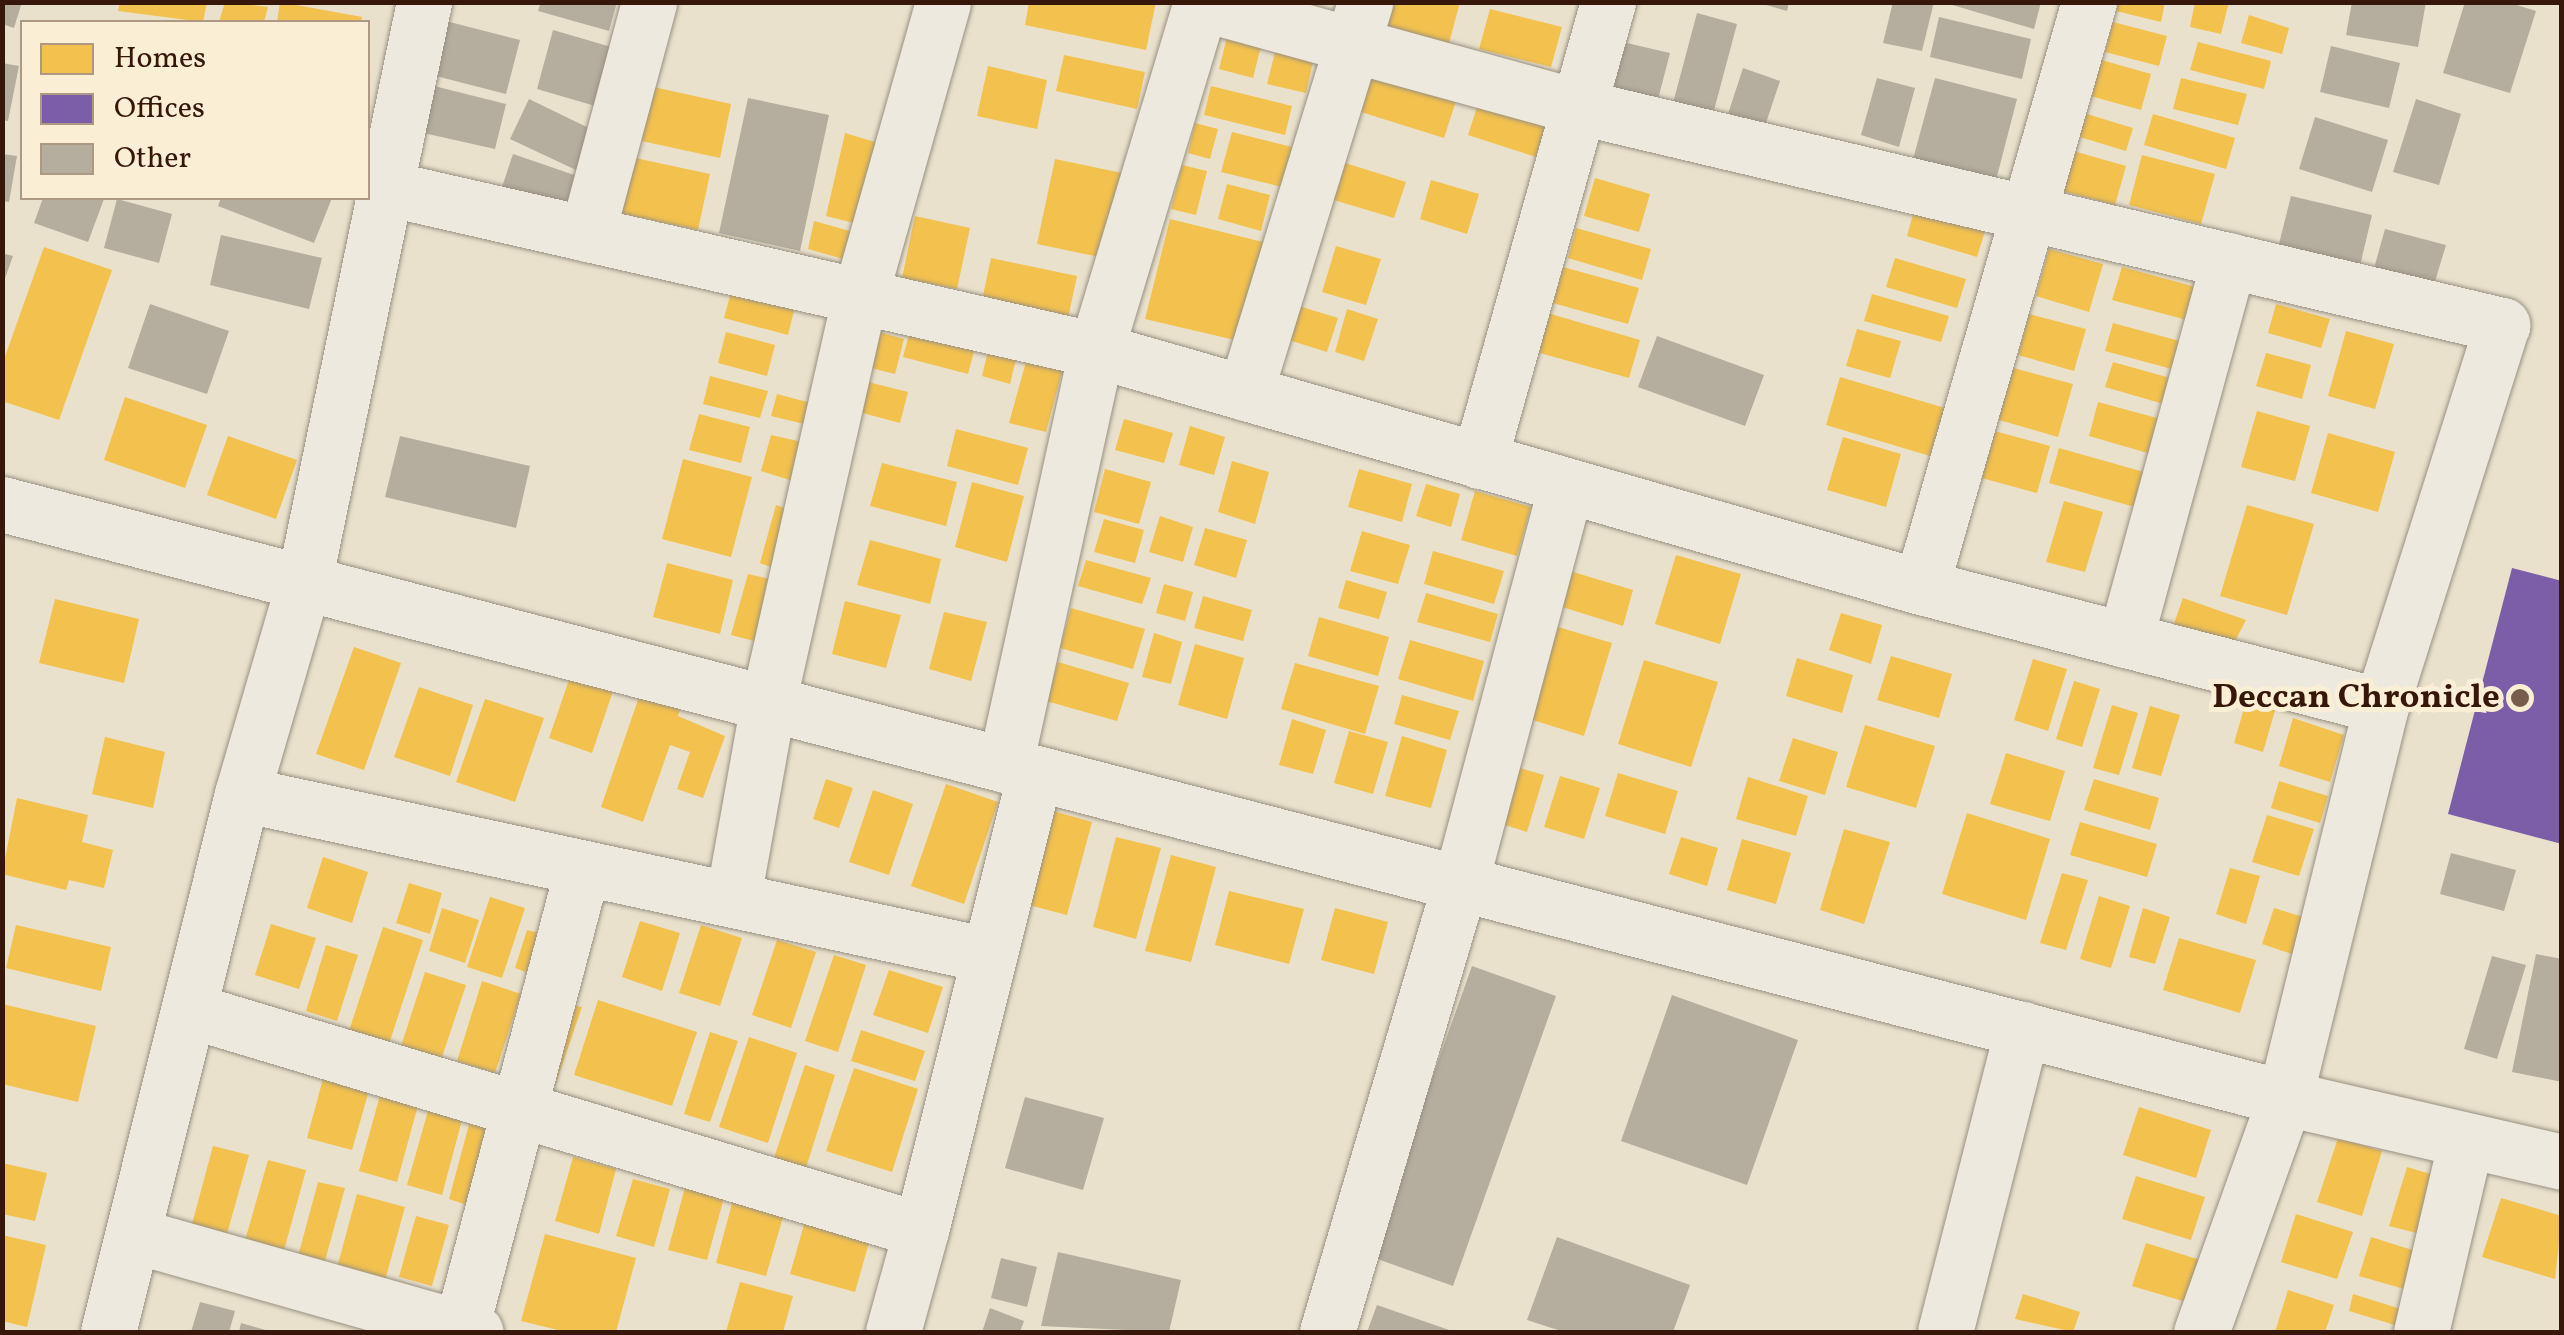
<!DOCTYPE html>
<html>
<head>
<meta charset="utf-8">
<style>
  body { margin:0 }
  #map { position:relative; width:2564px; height:1335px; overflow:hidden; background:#eae1cc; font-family:Vollkorn,serif }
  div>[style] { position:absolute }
  .homes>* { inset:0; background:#f2c14e }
  .offices>* { inset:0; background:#7b5ea7 }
  .building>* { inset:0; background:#b5ad9e }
  .roads { filter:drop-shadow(0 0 2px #999082) drop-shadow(0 0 2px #999082) }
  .minor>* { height:55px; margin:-27.5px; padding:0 27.5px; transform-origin:27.5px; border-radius:27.5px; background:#ede9de }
  .dots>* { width:28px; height:28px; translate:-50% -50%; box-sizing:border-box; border:5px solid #faeed5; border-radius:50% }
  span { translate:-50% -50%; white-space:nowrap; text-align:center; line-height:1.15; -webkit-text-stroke:10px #faeed5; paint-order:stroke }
  .poi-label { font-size:35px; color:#371709; font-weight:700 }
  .right { translate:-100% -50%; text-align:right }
  .frame { position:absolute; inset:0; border:5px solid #371709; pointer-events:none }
  .legend { position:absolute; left:20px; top:20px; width:350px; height:180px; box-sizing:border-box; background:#faeed5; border:2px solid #ac9883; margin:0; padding:12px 18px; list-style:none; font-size:30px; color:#371709 }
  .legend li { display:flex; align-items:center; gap:20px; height:50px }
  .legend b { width:50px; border:2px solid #ac9883 }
</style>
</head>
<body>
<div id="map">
  <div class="homes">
    <i style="clip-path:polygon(120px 2px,207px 2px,203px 22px,118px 11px)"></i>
    <i style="clip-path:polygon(225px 2px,268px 7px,264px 22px,219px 22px)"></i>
    <i style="clip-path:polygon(280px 2px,362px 17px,361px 22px,277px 22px)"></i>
    <i style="clip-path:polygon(1029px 2px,1156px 2px,1146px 50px,1025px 25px)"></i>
    <i style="clip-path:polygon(1386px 2px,1460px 2px,1448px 47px,1379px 29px)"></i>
    <i style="clip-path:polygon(2118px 2px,2165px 2px,2161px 22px,2116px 11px)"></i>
    <i style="clip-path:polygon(2195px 2px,2229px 2px,2221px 34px,2190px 27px)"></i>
    <i style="clip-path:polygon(1490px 9px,1562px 27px,1551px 67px,1479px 49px)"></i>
    <i style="clip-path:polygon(2249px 15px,2289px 28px,2282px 54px,2241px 43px)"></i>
    <i style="clip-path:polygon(2113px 22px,2167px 36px,2159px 66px,2105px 52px)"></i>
    <i style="clip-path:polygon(1229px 29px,1263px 38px,1253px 78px,1219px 69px)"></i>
    <i style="clip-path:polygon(2198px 42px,2271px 61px,2264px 89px,2190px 70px)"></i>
    <i style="clip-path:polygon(1277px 44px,1315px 53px,1306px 93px,1267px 84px)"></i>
    <i style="clip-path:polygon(1064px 55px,1145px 72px,1137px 109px,1056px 91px)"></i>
    <i style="clip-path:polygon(2098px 59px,2151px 74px,2141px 110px,2087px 95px)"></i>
    <i style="clip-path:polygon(988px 66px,1047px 80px,1037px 129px,977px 116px)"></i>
    <i style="clip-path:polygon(1373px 73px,1457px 98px,1444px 138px,1361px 112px)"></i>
    <i style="clip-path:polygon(2181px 78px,2247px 94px,2238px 125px,2173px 109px)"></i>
    <i style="clip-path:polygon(649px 86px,731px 104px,720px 158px,637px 140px)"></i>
    <i style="clip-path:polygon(1211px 86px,1292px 106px,1285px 135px,1204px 115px)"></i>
    <i style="clip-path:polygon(1479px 101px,1553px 124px,1542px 159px,1468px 135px)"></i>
    <i style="clip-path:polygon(2077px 111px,2133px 128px,2126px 151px,2070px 134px)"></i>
    <i style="clip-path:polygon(2153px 114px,2235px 138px,2226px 169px,2144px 145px)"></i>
    <i style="clip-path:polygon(1195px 123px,1218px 129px,1210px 159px,1188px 153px)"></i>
    <i style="clip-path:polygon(1232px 132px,1292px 147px,1282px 187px,1221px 172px)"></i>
    <i style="clip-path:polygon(845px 133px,885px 145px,870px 227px,826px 216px)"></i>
    <i style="clip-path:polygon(2070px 150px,2126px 166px,2115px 205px,2059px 190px)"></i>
    <i style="clip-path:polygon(2142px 155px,2215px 174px,2201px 224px,2129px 205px)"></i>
    <i style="clip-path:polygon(626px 156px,710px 174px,698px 230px,614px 212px)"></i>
    <i style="clip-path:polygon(1055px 159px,1122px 173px,1104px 258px,1037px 244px)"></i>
    <i style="clip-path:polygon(1339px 161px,1406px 182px,1394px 218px,1327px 198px)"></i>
    <i style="clip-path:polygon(1182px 165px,1207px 171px,1196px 215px,1171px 209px)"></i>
    <i style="clip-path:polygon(1595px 178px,1650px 194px,1639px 232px,1584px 216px)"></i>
    <i style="clip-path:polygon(1431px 180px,1479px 194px,1467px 234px,1420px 219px)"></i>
    <i style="clip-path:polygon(1227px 184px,1270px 195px,1261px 231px,1218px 219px)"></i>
    <i style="clip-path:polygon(1915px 207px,1986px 228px,1977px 257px,1907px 236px)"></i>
    <i style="clip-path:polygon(915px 216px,970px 228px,957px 289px,902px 278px)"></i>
    <i style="clip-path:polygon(1170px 219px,1263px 242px,1239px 341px,1145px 319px)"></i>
    <i style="clip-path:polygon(814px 221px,864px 235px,857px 263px,808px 249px)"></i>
    <i style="clip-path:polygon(1576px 228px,1651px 249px,1642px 280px,1568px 258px)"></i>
    <i style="clip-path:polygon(1336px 246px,1381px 259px,1366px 305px,1322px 292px)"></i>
    <i style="clip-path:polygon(44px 247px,112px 270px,59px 420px,2px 401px,2px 365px)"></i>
    <i style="clip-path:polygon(2049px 249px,2103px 264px,2089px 312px,2036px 296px)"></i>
    <i style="clip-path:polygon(991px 258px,1077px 276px,1067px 323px,981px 305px)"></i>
    <i style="clip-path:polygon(1895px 258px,1966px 279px,1957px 308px,1886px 287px)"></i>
    <i style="clip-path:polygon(1563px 267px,1639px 288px,1628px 324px,1553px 303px)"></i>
    <i style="clip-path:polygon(2122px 267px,2207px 290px,2198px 323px,2112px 300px)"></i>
    <i style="clip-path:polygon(735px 278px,798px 295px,788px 335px,724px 318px)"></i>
    <i style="clip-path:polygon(1872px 294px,1949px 316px,1941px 342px,1864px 321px)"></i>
    <i style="clip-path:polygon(1289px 303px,1338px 318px,1327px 352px,1279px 337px)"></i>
    <i style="clip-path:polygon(2276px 304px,2330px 319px,2321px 348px,2268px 333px)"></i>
    <i style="clip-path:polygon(1347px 309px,1378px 319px,1364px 361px,1335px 352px)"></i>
    <i style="clip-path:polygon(1544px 312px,1640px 340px,1629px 378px,1533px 351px)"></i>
    <i style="clip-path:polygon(2029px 314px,2086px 329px,2074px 371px,2018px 355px)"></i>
    <i style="clip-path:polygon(912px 323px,977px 340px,968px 374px,903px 357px)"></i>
    <i style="clip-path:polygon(2113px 323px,2187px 343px,2179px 371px,2105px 351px)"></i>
    <i style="clip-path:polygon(860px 327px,904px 339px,895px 374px,851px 363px)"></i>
    <i style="clip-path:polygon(1857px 329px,1901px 341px,1890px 378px,1846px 366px)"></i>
    <i style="clip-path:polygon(2346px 331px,2394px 344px,2375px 409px,2328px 396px)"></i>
    <i style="clip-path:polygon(726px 332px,775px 345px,767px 376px,718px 363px)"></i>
    <i style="clip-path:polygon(990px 343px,1018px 351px,1010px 384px,982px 376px)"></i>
    <i style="clip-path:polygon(2266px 353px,2311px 365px,2302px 399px,2256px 386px)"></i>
    <i style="clip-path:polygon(1027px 358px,1063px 368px,1046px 432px,1009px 423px)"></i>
    <i style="clip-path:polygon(2113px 362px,2181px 381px,2174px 407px,2105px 387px)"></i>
    <i style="clip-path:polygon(1999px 364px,2073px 384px,2058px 437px,1985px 416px)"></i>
    <i style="clip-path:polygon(710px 376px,768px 391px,760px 418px,703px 404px)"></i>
    <i style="clip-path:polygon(1840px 377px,1945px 408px,1930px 456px,1826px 425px)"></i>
    <i style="clip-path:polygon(852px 378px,908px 392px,900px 423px,844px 408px)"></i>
    <i style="clip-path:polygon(777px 394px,830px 408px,825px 429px,771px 416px)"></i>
    <i style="clip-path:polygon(125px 397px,207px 425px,185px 488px,104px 460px)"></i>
    <i style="clip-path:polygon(2098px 402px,2168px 421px,2158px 456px,2089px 436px)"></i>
    <i style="clip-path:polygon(2257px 411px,2310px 426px,2295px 481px,2241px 467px)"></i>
    <i style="clip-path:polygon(699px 414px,750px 427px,741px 463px,689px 450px)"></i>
    <i style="clip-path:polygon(1124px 419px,1173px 433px,1164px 463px,1115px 450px)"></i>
    <i style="clip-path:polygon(1190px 426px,1225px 437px,1214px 475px,1179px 465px)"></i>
    <i style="clip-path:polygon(956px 429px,1028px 448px,1018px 485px,947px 466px)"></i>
    <i style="clip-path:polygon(1991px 430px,2050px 446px,2037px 493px,1978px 477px)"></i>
    <i style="clip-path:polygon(2328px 433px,2395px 452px,2378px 512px,2311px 493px)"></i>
    <i style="clip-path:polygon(771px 435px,807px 443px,802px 484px,761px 471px)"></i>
    <i style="clip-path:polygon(228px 436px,297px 460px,276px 519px,207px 495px)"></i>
    <i style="clip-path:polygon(1843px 437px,1901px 454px,1886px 507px,1827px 490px)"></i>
    <i style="clip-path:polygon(2059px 448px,2151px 474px,2142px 509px,2049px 483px)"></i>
    <i style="clip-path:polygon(683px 459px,752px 477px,731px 557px,662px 539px)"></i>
    <i style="clip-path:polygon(1232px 461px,1269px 472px,1255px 524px,1218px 512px)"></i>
    <i style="clip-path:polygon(882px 463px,957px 482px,946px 526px,870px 506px)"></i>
    <i style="clip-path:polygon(1105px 469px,1151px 482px,1139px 524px,1094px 512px)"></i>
    <i style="clip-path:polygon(1359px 469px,1412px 484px,1402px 522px,1348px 507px)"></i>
    <i style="clip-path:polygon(972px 482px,1024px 496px,1007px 562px,955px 547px)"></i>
    <i style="clip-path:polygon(1426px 484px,1460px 494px,1451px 527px,1416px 516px)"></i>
    <i style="clip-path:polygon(1475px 491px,1531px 507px,1517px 556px,1461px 540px)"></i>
    <i style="clip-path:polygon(2064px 501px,2103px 512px,2085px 572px,2046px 562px)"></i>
    <i style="clip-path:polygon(776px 505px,799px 513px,781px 571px,760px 563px)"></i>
    <i style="clip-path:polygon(2247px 505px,2314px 524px,2287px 615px,2220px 596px)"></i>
    <i style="clip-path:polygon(1160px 516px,1193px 527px,1183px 562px,1149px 552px)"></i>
    <i style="clip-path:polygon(1104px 519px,1144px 530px,1135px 563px,1094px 552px)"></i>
    <i style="clip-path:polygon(1205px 528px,1247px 540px,1236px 578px,1194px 565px)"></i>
    <i style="clip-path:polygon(1362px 531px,1410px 545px,1398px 584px,1350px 571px)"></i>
    <i style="clip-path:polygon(870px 540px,941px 559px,930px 604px,857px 585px)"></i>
    <i style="clip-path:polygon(1433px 551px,1504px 571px,1494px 604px,1424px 584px)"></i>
    <i style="clip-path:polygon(1676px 555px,1741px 574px,1720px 644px,1655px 624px)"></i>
    <i style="clip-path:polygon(1086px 560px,1151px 578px,1142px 604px,1078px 586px)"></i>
    <i style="clip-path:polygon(667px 563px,733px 580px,720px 634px,653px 617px)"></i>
    <i style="clip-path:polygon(1570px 571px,1633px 590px,1623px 626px,1559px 606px)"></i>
    <i style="clip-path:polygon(748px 574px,774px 580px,758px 642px,731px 635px)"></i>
    <i style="clip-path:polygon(1346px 580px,1387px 592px,1379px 619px,1338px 608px)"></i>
    <i style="clip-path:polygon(1164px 584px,1193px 592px,1185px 621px,1156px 613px)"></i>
    <i style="clip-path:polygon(1426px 593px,1498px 614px,1490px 642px,1417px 622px)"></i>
    <i style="clip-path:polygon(1203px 596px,1252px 610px,1243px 641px,1194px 628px)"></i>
    <i style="clip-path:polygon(2183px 598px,2246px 620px,2231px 649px,2171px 632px)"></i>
    <i style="clip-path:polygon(55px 599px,139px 619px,124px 683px,39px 663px)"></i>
    <i style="clip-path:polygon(845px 601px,901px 615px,886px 668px,832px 654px)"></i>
    <i style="clip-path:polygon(1071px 608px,1145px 629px,1133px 669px,1060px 648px)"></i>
    <i style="clip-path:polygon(944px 612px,987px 622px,971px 681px,929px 669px)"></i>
    <i style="clip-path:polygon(1841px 613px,1882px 625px,1871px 664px,1829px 650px)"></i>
    <i style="clip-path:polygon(1319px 617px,1389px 637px,1378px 676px,1308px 656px)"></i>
    <i style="clip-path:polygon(1548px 624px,1612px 643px,1584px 736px,1520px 716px)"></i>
    <i style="clip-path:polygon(1154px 633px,1182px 642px,1171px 684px,1142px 677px)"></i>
    <i style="clip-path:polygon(1410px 640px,1484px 661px,1473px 701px,1398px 679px)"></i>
    <i style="clip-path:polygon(1195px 644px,1244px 658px,1227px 719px,1178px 705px)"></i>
    <i style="clip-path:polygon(354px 647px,401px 663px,364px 770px,316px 754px)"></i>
    <i style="clip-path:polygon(1891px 656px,1952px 674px,1939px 718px,1877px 700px)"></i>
    <i style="clip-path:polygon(1797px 658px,1853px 675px,1842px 713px,1786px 696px)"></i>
    <i style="clip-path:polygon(2033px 659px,2067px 669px,2048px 731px,2014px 720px)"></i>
    <i style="clip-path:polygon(1644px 660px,1718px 682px,1691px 767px,1618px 744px)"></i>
    <i style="clip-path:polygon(1058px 662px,1129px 683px,1117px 721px,1046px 701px)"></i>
    <i style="clip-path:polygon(1295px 663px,1379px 686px,1365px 734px,1281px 709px)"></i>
    <i style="clip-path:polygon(570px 677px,613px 691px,592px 753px,549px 738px)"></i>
    <i style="clip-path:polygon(2074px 681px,2100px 689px,2082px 747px,2056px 739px)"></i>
    <i style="clip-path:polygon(419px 687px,473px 705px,450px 776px,394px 757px)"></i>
    <i style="clip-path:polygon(640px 694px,681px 707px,678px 716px,725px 736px,703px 798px,677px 789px,690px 752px,670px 745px,643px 822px,601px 807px)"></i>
    <i style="clip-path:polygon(1402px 695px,1459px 711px,1450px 740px,1394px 724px)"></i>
    <i style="clip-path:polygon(2247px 698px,2276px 707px,2263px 752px,2234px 743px)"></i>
    <i style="clip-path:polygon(485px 699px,544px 718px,515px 802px,456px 782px)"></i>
    <i style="clip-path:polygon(2112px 705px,2138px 713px,2119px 775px,2093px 768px)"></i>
    <i style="clip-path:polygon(2150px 706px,2180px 715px,2161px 776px,2132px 768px)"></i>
    <i style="clip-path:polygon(2293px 718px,2344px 735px,2330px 782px,2279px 766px)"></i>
    <i style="clip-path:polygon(1292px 719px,1326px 730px,1313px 774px,1279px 765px)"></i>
    <i style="clip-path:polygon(1865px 725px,1935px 746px,1916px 808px,1846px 787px)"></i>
    <i style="clip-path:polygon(1349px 731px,1388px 742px,1373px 794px,1334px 783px)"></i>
    <i style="clip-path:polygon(1402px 736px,1447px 750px,1431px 808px,1385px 796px)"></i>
    <i style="clip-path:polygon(105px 737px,165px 752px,153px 808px,92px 794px)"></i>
    <i style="clip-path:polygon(1793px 738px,1838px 752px,1825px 795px,1779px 781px)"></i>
    <i style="clip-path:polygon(2006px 753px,2065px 771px,2050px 821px,1990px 804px)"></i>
    <i style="clip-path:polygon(1513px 766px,1544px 775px,1527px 832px,1496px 822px)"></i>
    <i style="clip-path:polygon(1618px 773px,1678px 791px,1665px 834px,1605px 816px)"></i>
    <i style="clip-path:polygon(1560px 776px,1600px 788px,1584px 839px,1544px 827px)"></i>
    <i style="clip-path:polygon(1748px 777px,1808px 796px,1796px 836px,1736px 819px)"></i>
    <i style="clip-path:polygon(826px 779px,853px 788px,839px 828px,813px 819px)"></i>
    <i style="clip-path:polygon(2094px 779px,2159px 798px,2150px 830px,2084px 810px)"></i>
    <i style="clip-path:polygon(2279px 781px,2328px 796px,2320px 823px,2271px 808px)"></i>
    <i style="clip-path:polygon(946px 784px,998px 802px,964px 904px,911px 886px)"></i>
    <i style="clip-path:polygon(873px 790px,913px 804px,889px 875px,849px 862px)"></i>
    <i style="clip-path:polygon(17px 798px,88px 815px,82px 842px,113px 850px,104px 888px,69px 880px,66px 890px,2px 874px)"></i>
    <i style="clip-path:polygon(1046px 809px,1092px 822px,1067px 915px,1021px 903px)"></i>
    <i style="clip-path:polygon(1967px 813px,2050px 839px,2026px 920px,1942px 894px)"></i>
    <i style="clip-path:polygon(2267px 815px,2314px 829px,2299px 876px,2252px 862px)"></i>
    <i style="clip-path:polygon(2080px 822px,2157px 844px,2147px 877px,2070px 855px)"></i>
    <i style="clip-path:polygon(1844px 829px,1890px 842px,1864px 924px,1820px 910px)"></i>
    <i style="clip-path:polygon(1116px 837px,1161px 848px,1136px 939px,1093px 927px)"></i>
    <i style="clip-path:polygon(1681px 837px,1718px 848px,1707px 886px,1669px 874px)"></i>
    <i style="clip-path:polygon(1742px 839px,1791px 853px,1776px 904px,1727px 890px)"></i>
    <i style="clip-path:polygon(1171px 855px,1216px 867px,1191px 962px,1145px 951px)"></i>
    <i style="clip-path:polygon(323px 857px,368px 872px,352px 923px,307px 908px)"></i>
    <i style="clip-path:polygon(2230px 868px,2260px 876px,2246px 924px,2216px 914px)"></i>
    <i style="clip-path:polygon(2062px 873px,2088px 880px,2066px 950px,2040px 943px)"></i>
    <i style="clip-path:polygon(409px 883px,442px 893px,430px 934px,396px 923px)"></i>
    <i style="clip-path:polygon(1229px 891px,1304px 909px,1289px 964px,1215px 945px)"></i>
    <i style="clip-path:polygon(2099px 896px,2130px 906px,2111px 968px,2080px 959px)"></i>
    <i style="clip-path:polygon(490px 897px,525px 908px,502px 978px,467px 967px)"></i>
    <i style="clip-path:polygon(442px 908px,479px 920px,465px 963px,429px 951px)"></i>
    <i style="clip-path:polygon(1335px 908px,1388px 922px,1374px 974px,1321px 960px)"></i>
    <i style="clip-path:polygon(2143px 908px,2170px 917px,2155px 964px,2129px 957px)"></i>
    <i style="clip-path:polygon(2274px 908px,2303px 917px,2292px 954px,2262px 944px)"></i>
    <i style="clip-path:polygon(640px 921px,680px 933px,662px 991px,622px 977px)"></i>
    <i style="clip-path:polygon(271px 924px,316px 938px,299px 989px,255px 975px)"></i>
    <i style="clip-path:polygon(16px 925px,111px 947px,101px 991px,6px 968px)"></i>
    <i style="clip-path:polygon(701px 925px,742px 938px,720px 1006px,679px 993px)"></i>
    <i style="clip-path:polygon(383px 927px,423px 940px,388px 1047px,348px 1034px)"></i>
    <i style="clip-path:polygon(527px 930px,557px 937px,544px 979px,515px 968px)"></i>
    <i style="clip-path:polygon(2179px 938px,2256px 960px,2240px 1013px,2163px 990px)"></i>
    <i style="clip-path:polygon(777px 940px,816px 952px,791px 1028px,752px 1015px)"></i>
    <i style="clip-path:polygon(326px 945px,358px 955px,337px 1021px,306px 1011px)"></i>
    <i style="clip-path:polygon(834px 955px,866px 965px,838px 1052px,805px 1041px)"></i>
    <i style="clip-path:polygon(889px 970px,943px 987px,928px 1033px,873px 1015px)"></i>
    <i style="clip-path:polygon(425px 972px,466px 985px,441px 1060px,401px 1046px)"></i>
    <i style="clip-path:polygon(482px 981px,521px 994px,495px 1073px,457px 1061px)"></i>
    <i style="clip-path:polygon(598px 1000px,697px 1032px,672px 1106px,574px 1075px)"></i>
    <i style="clip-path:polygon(2px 1004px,96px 1026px,78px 1102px,2px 1084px)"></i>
    <i style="clip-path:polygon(564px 1004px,582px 1007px,556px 1083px,544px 1074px)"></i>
    <i style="clip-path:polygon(861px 1030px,925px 1051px,915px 1081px,851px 1061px)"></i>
    <i style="clip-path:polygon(710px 1032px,738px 1041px,710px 1122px,684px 1114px)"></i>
    <i style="clip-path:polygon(749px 1037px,797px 1053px,768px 1143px,719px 1127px)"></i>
    <i style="clip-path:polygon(805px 1065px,835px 1075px,806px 1168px,774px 1158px)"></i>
    <i style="clip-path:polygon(854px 1068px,918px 1089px,892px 1172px,826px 1151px)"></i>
    <i style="clip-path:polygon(324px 1075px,370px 1087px,352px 1150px,307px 1138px)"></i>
    <i style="clip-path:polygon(381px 1092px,419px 1102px,397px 1182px,359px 1171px)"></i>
    <i style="clip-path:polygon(2139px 1107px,2211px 1130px,2196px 1178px,2123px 1155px)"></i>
    <i style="clip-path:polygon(428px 1111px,462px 1120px,442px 1195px,407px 1185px)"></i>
    <i style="clip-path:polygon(471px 1117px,499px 1126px,479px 1209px,449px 1199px)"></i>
    <i style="clip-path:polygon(2338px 1138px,2382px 1151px,2362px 1216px,2317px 1202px)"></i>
    <i style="clip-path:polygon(213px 1146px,249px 1155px,227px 1234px,192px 1224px)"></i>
    <i style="clip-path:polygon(573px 1157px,616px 1169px,599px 1234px,555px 1221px)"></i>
    <i style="clip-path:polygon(268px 1160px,306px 1170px,283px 1254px,244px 1244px)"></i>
    <i style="clip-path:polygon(2px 1163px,47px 1173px,35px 1221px,2px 1214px)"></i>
    <i style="clip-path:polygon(2407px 1167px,2444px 1178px,2428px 1236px,2389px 1226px)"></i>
    <i style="clip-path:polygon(2136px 1176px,2205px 1197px,2191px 1240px,2122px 1219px)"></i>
    <i style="clip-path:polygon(633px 1179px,670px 1189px,654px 1247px,616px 1236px)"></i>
    <i style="clip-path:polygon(318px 1182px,345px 1188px,323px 1268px,297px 1260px)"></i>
    <i style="clip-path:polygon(686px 1184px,725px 1194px,707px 1260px,668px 1250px)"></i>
    <i style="clip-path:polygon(357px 1194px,405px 1207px,383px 1288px,335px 1275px)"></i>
    <i style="clip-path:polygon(734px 1196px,785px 1210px,766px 1276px,716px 1263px)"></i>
    <i style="clip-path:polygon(2501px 1198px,2562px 1216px,2555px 1279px,2482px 1257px)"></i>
    <i style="clip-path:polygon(807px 1214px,872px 1232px,855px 1292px,790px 1274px)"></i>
    <i style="clip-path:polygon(2296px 1214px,2353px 1232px,2337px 1279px,2281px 1262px)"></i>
    <i style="clip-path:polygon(416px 1216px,449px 1225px,432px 1286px,399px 1277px)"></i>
    <i style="clip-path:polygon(545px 1234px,636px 1258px,616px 1332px,566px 1332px,521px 1321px)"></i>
    <i style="clip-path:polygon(2px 1235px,46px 1245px,27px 1327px,2px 1321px)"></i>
    <i style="clip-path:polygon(2371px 1237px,2422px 1253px,2411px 1291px,2359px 1276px)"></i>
    <i style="clip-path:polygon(2146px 1243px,2216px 1265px,2203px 1307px,2132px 1286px)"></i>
    <i style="clip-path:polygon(740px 1282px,793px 1296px,783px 1332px,726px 1332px)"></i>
    <i style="clip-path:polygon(2288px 1290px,2334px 1305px,2325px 1332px,2275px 1332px)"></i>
    <i style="clip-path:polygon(2023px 1294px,2080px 1312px,2073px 1332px,2015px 1319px)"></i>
    <i style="clip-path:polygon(2353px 1294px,2407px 1311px,2401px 1327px,2349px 1311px)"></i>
  </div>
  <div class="offices">
    <i style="clip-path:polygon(2512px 568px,2562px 581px,2562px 844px,2448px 814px)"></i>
  </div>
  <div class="building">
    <i style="clip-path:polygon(2px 2px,22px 2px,14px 28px,2px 24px)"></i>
    <i style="clip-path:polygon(541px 2px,617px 2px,609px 31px,538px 11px)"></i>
    <i style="clip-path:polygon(1756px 2px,1789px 2px,1787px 11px)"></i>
    <i style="clip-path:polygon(1893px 2px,1934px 2px,1922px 51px,1883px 43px)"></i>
    <i style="clip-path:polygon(1942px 2px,2041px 2px,2034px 29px)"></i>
    <i style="clip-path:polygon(2352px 2px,2426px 2px,2418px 47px,2346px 35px)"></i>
    <i style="clip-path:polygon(2465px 2px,2507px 2px,2536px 11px,2510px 93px,2443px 73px)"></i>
    <i style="clip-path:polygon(1697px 13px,1737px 24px,1713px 114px,1673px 103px)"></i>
    <i style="clip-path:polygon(1939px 17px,2031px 39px,2022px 79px,1930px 57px)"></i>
    <i style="clip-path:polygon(442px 20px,520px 40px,506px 94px,428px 74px)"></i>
    <i style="clip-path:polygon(553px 30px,618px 49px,602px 108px,537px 89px)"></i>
    <i style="clip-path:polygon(1618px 41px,1670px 53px,1656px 107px,1604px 95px)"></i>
    <i style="clip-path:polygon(2331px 46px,2400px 63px,2389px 108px,2320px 92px)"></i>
    <i style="clip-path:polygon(2px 63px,19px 66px,8px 121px,2px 120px)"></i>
    <i style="clip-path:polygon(1743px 68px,1780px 81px,1765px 126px,1728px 114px)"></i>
    <i style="clip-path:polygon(1877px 78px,1915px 88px,1899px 147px,1861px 135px)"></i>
    <i style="clip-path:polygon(1935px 78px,2017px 99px,1995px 184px,1912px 163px)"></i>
    <i style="clip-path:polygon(430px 85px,506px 104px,495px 149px,419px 132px)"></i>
    <i style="clip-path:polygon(748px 98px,829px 115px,800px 251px,719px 233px)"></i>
    <i style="clip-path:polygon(529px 99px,595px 131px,576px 170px,510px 139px)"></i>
    <i style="clip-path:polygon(2416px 99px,2461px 114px,2439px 185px,2393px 172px)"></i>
    <i style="clip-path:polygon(2315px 117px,2388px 140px,2372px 192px,2299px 169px)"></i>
    <i style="clip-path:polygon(2px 154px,17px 156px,9px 202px,2px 201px)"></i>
    <i style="clip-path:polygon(513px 154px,577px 176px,565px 212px,501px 190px)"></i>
    <i style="clip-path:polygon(2291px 196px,2372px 215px,2359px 270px,2277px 252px)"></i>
    <i style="clip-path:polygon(43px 198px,104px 199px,88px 242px,34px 223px)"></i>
    <i style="clip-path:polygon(221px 198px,332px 198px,314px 243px,218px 206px)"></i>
    <i style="clip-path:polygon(117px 199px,172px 214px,159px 263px,104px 248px)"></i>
    <i style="clip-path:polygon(2385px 229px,2446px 245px,2433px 288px,2373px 272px)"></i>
    <i style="clip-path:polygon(221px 235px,322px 258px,309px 309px,210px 285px)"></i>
    <i style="clip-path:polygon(2px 253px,13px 256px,3px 284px,2px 284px)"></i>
    <i style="clip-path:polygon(150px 304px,229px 331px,207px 394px,128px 368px)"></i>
    <i style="clip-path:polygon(1657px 336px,1764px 375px,1745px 426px,1638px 387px)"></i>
    <i style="clip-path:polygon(400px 436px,530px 466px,516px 528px,385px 497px)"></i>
    <i style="clip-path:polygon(2451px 853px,2516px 870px,2504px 911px,2440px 894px)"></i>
    <i style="clip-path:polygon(2536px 954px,2562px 959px,2562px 1082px,2512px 1072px)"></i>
    <i style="clip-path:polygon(2492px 956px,2526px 965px,2497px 1059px,2464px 1049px)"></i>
    <i style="clip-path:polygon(1472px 966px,1556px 996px,1453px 1286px,1369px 1256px)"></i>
    <i style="clip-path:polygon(1672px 995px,1798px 1040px,1747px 1185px,1621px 1141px)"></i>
    <i style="clip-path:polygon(1025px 1097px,1104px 1118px,1083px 1190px,1005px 1168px)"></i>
    <i style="clip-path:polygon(1557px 1237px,1690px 1285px,1673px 1332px,1564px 1332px,1527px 1320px)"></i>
    <i style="clip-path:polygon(1058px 1252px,1181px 1280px,1169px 1332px,1041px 1326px)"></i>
    <i style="clip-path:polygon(1001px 1258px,1037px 1267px,1027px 1307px,991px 1298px)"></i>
    <i style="clip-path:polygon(200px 1302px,235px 1311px,229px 1332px,191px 1332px)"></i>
    <i style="clip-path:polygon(1377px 1305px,1455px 1332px,1367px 1332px)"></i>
    <i style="clip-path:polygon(990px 1308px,1024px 1321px,1020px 1332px,982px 1332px)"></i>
    <i style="clip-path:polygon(241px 1323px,269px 1331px,269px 1332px,239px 1332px)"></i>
  </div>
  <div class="roads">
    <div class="minor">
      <i style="left:1201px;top:3px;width:389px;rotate:15.4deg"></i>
      <i style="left:1576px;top:106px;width:952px;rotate:13.31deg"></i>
      <i style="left:2502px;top:325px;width:400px;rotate:107.6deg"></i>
      <i style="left:382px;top:187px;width:732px;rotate:12.86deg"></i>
      <i style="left:1096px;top:350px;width:858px;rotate:16.03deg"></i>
      <i style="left:1921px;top:587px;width:475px;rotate:14.5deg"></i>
      <i style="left:2381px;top:706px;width:404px;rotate:103.8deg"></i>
      <i style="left:2285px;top:1098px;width:249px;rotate:109.7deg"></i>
      <i style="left:587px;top:234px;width:240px;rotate:-75deg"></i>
      <i style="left:1245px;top:393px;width:409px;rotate:-72.9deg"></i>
      <i style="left:1479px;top:461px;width:477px;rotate:-74.3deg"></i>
      <i style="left:2px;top:504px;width:2359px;rotate:14.58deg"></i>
      <i style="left:2285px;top:1098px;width:284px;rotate:13deg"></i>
      <i style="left:1921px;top:587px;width:609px;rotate:-73.98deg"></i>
      <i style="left:2125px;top:640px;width:394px;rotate:-74.7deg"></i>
      <i style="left:1005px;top:765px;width:425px;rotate:-77.6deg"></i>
      <i style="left:1096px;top:350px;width:363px;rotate:-73.2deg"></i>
      <i style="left:242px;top:794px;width:763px;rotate:12.18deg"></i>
      <i style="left:733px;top:898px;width:198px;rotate:-79.8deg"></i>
      <i style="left:768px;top:703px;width:417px;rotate:-77.3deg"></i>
      <i style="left:860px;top:296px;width:305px;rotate:-74.2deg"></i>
      <i style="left:189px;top:1010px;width:764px;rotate:16.73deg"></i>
      <i style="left:921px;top:1230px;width:106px;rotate:105.4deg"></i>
      <i style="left:921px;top:1230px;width:471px;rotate:-76deg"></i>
      <i style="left:133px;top:1235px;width:356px;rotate:15.8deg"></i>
      <i style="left:108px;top:1332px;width:554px;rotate:-76.01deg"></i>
      <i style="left:242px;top:794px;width:221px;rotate:-73.7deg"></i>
      <i style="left:304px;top:582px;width:592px;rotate:-78.31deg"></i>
      <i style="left:460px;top:1332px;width:480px;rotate:-75.2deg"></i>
      <i style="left:1327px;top:1332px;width:467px;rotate:-73.5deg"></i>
      <i style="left:1460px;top:884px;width:410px;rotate:-75.1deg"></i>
      <i style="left:1945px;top:1332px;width:313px;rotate:-75.7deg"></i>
      <i style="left:2421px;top:1332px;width:197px;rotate:-76.8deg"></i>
    </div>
  </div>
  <div class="dots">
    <i style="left:2520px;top:698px;background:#765e4d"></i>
  </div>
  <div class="poi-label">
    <span class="right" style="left:2500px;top:698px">Deccan Chronicle</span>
  </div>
  <div class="frame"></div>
  <ul class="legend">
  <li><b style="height:28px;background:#f2c14e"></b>Homes</li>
  <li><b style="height:28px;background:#7b5ea7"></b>Offices</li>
  <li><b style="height:28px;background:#b5ad9e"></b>Other</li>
  </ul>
</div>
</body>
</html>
